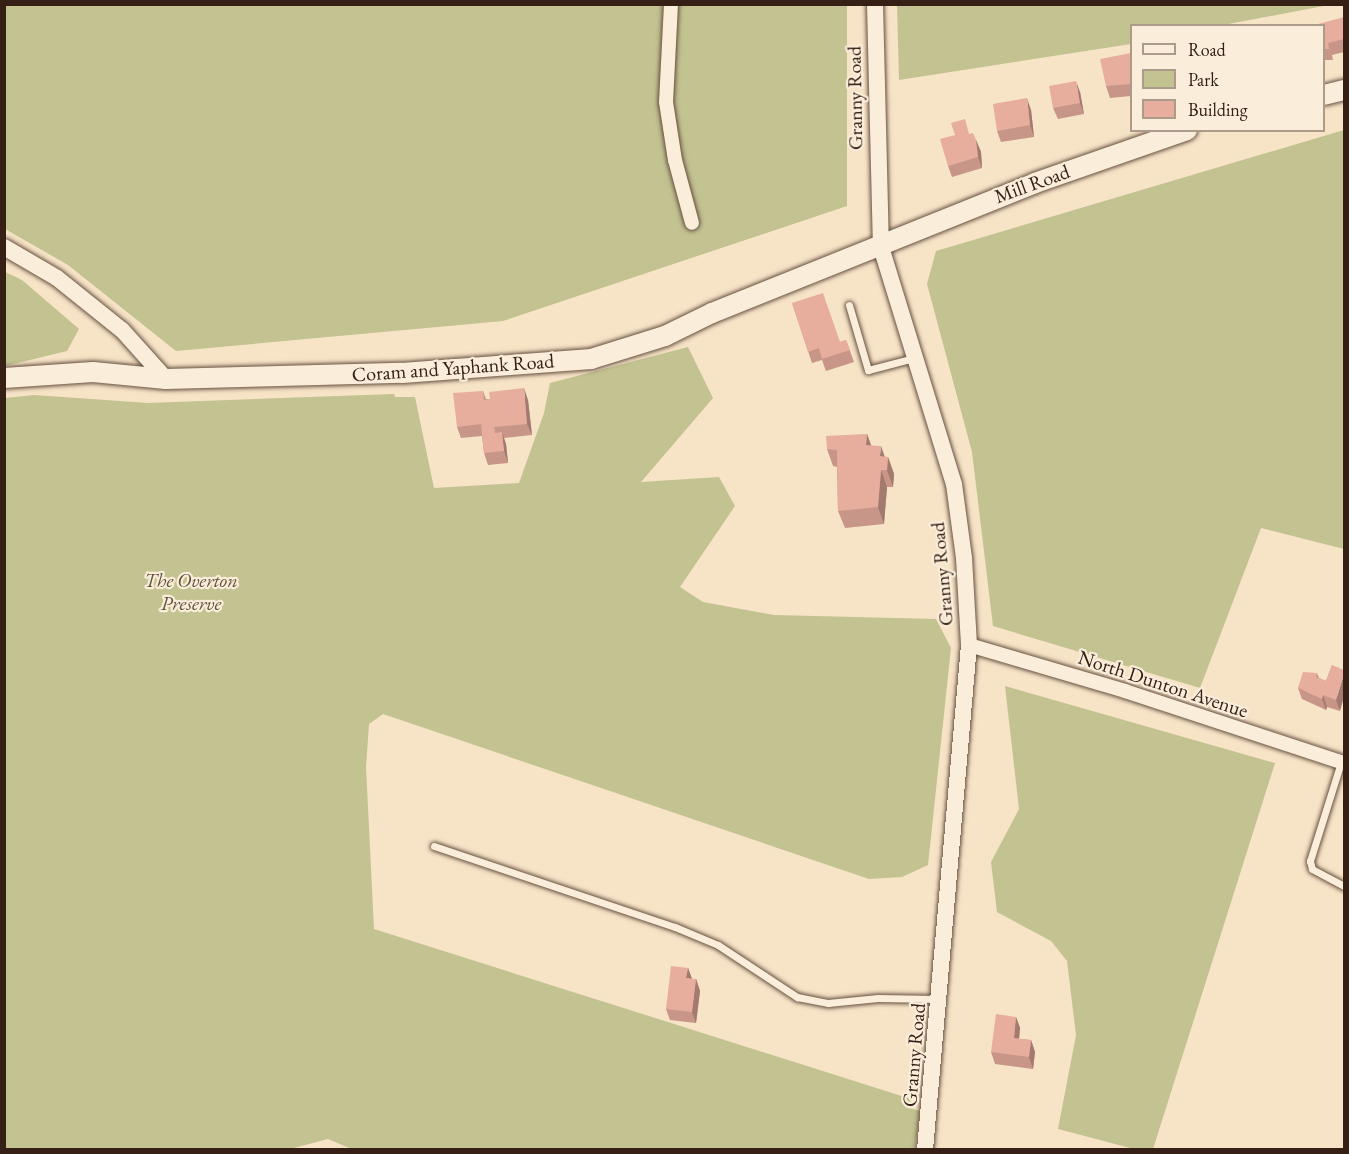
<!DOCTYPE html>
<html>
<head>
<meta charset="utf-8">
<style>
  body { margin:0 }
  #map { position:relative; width:1349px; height:1154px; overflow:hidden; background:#f7e3c6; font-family:"EB Garamond",serif }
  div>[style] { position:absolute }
  .green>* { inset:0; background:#c3c291 }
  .roads { filter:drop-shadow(0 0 2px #665141) drop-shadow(0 0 2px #665141) }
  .service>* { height:7px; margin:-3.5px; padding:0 3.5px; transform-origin:3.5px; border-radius:3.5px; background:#faedda }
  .minor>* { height:14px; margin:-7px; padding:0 7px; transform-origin:7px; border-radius:7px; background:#faedda }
  .tertiary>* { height:16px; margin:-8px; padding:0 8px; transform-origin:8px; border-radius:8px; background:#faedda }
  .secondary>* { height:20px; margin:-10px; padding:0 10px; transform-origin:10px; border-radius:10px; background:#faedda }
  .wall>* { inset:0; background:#c79688 }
  .shaded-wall>* { inset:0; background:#a27a6f }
  .building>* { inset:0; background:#e7ae9e }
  span { translate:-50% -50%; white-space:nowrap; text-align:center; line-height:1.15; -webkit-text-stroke:4.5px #faedda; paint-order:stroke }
  .street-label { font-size:20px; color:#362015 }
  .park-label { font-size:20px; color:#60513a; font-style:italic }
  .frame { position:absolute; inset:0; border:6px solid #362015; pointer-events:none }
  .legend { position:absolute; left:1130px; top:24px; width:195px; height:108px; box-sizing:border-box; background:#faedda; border:2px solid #ac9b8b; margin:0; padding:8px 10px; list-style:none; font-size:18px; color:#362015 }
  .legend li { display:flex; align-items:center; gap:12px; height:30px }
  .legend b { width:30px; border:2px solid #ac9b8b }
</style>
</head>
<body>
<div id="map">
  <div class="green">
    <i style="clip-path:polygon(5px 5px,847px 5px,847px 206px,503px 321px,176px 351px,68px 265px,5px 229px)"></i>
    <i style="clip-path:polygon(897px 5px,897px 4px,1329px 5px,1223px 25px,1132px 26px,1131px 44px,899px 80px)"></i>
    <i style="clip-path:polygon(1344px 130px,1344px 549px,1261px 528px,1200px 688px,993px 626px,972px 452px,927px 284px,936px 251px)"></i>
    <i style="clip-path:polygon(5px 272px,22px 280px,79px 329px,67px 351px,5px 366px)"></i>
    <i style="clip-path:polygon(688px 347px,713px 398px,641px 482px,719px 477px,735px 506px,680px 587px,703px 602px,774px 615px,936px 619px,951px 648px,928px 865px,902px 877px,869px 879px,383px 714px,369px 724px,366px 767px,374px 929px,911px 1099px,910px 1108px,920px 1111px,915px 1149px,354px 1150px,328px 1139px,286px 1150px,5px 1149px,5px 398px,34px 395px,148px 403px,394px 394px,395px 397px,415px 397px,434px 488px,519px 483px,544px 413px,550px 383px)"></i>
    <i style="clip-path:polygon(1005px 686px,1275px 763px,1153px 1149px,1134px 1149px,1058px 1129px,1076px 1035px,1067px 961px,1051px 941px,997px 912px,991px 862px,1019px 809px)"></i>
  </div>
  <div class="roads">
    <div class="service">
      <i style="left:849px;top:305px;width:68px;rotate:73.7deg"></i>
      <i style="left:868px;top:370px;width:48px;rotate:-14.6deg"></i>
      <i style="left:1341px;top:762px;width:104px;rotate:107.4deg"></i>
      <i style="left:1310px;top:861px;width:8px;rotate:76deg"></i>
      <i style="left:1312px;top:869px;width:36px;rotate:28deg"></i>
      <i style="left:434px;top:846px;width:254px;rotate:18.6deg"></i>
      <i style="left:675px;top:927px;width:47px;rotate:22.7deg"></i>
      <i style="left:718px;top:945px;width:95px;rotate:33.4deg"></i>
      <i style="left:797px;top:997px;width:32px;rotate:11deg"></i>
      <i style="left:828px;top:1003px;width:50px;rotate:-5.7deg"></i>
      <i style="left:878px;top:998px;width:60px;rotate:1deg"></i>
    </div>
    <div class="minor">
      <i style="left:671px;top:4px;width:98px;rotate:92.9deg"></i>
      <i style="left:666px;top:102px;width:59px;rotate:81.2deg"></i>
      <i style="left:675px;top:160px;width:65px;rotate:74.9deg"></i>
      <i style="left:969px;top:645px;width:163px;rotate:16.4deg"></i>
      <i style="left:1125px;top:691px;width:231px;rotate:18.2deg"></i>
    </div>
    <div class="tertiary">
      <i style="left:875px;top:4px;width:243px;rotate:88.6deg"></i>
      <i style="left:881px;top:247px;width:248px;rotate:72.9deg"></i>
      <i style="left:954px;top:484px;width:75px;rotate:82.3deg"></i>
      <i style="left:964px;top:558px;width:87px;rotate:86.7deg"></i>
      <i style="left:969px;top:645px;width:507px;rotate:94.98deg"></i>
      <i style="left:4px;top:247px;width:61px;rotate:30.3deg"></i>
      <i style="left:57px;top:278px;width:83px;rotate:38.7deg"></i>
      <i style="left:122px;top:330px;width:66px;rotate:48.1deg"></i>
    </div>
    <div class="secondary">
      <i style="left:1324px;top:95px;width:21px;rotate:-14deg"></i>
      <i style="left:4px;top:378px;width:89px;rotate:-3.9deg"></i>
      <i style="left:93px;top:372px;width:73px;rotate:5.5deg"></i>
      <i style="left:166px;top:379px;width:236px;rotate:-1.5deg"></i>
      <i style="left:402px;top:373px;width:190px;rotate:-4.2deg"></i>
      <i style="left:591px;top:359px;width:77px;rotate:-17.3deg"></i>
      <i style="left:665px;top:336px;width:52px;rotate:-26.1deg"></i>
      <i style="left:712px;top:313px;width:348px;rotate:-21.9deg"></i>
      <i style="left:1035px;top:183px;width:161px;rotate:-19.2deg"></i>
    </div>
  </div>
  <div class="wall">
    <i style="clip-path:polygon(1344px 17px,1344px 52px,1332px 55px,1333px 60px,1323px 60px,1323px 26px)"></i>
    <i style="clip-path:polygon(1131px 53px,1131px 96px,1110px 98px,1106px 86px)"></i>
    <i style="clip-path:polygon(1080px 92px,1084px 114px,1058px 119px,1053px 108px)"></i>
    <i style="clip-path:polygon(1031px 110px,1034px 137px,1001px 142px,997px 131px)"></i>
    <i style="clip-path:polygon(970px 134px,976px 140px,981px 152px,982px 168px,952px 177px,948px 166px)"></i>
    <i style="clip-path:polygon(792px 303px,840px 342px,846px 340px,854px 362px,826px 371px,822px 360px,812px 363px)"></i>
    <i style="clip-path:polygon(483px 391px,486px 399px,528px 400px,532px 435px,504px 438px,506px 444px,508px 463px,488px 465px,484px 453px,482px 436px,461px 438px,457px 427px)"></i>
    <i style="clip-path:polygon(867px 434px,871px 445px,885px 457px,888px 457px,894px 474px,893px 487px,887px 487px,884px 524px,845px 528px,838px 511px,837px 467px,833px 466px,827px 449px)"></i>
    <i style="clip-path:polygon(1332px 665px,1340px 711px,1327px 707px,1326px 710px,1302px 699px,1298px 688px,1317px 673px,1319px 678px,1326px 681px)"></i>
    <i style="clip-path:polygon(688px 968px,692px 979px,696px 979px,700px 991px,696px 1023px,670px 1020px,666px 1009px)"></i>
    <i style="clip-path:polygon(1016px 1017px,1020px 1028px,1019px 1039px,1031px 1040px,1035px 1052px,1033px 1069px,995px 1064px,991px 1052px)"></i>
  </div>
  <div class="shaded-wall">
    <i style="clip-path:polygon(1076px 81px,1080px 92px,1084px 114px,1080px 103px)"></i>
    <i style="clip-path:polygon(1027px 98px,1031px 110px,1034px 137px,1030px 125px)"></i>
    <i style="clip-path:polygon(976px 140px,981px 152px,982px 168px,978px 157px)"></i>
    <i style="clip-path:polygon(524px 388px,528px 400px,532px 435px,527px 424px)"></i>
    <i style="clip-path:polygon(502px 432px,506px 444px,508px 463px,504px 451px)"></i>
    <i style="clip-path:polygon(867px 434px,873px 451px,866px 445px)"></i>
    <i style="clip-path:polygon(881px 446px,887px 463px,880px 456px)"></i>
    <i style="clip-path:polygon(888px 457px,894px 474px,893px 487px,887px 470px)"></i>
    <i style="clip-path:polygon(881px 470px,887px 487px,884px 524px,878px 507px)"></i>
    <i style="clip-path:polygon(1344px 674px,1344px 697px,1340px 711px,1336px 700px)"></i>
    <i style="clip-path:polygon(1323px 695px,1327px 707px,1326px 710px,1322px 699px)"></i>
    <i style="clip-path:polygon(688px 968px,692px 979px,686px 978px)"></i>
    <i style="clip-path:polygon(696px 979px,700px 991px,696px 1023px,692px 1012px)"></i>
    <i style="clip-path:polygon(1016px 1017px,1020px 1028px,1018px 1050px,1014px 1038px)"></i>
    <i style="clip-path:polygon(1031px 1040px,1035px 1052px,1033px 1069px,1029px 1057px)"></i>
  </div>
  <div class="building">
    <i style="clip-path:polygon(1344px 17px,1344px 39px,1328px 43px,1329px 49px,1323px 49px,1323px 26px,1311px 26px)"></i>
    <i style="clip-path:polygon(1131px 53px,1131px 84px,1106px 86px,1100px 59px)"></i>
    <i style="clip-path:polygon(1076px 81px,1080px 103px,1053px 108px,1049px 86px)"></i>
    <i style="clip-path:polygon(1027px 98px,1030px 125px,997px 131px,993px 104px)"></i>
    <i style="clip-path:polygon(965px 119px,969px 134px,973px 133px,976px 140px,978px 157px,948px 166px,940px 139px,955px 135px,951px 123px)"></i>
    <i style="clip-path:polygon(823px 293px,840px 342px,846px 340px,850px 350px,822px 359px,819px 348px,808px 352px,792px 303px)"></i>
    <i style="clip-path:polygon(524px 388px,527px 424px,494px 427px,495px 433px,502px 432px,504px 451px,484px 453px,481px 424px,457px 427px,453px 393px,483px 391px,484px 400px,490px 399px,489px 392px)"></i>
    <i style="clip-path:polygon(867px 434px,866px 445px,881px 446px,880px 456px,888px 457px,887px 470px,881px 470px,878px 507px,838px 511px,837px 450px,827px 449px,826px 436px)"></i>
    <i style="clip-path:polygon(1332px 665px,1344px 670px,1344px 674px,1336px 700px,1323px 695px,1322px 699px,1298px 688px,1303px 672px,1317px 673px,1316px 677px,1326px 681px)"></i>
    <i style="clip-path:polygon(671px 966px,688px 968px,686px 978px,696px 979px,692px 1012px,666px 1009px)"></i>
    <i style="clip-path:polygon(996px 1014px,1016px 1017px,1014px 1038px,1031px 1040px,1029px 1057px,991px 1052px)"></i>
  </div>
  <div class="street-label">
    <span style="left:855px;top:98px;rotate:-91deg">Granny Road</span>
    <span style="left:1032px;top:184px;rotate:-20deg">Mill Road</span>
    <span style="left:453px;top:368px;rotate:-4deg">Coram and Yaphank Road</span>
    <span style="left:942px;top:574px;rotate:-95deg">Granny Road</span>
    <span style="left:1163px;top:684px;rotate:18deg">North Dunton Avenue</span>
    <span style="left:914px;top:1055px;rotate:-85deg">Granny Road</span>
  </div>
  <div class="park-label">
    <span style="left:191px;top:592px">The Overton<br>Preserve</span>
  </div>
  <div class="frame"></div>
  <ul class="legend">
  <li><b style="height:8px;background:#faedda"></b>Road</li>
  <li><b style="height:16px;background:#c3c291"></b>Park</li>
  <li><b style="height:16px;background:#e7ae9e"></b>Building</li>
  </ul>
</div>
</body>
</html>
